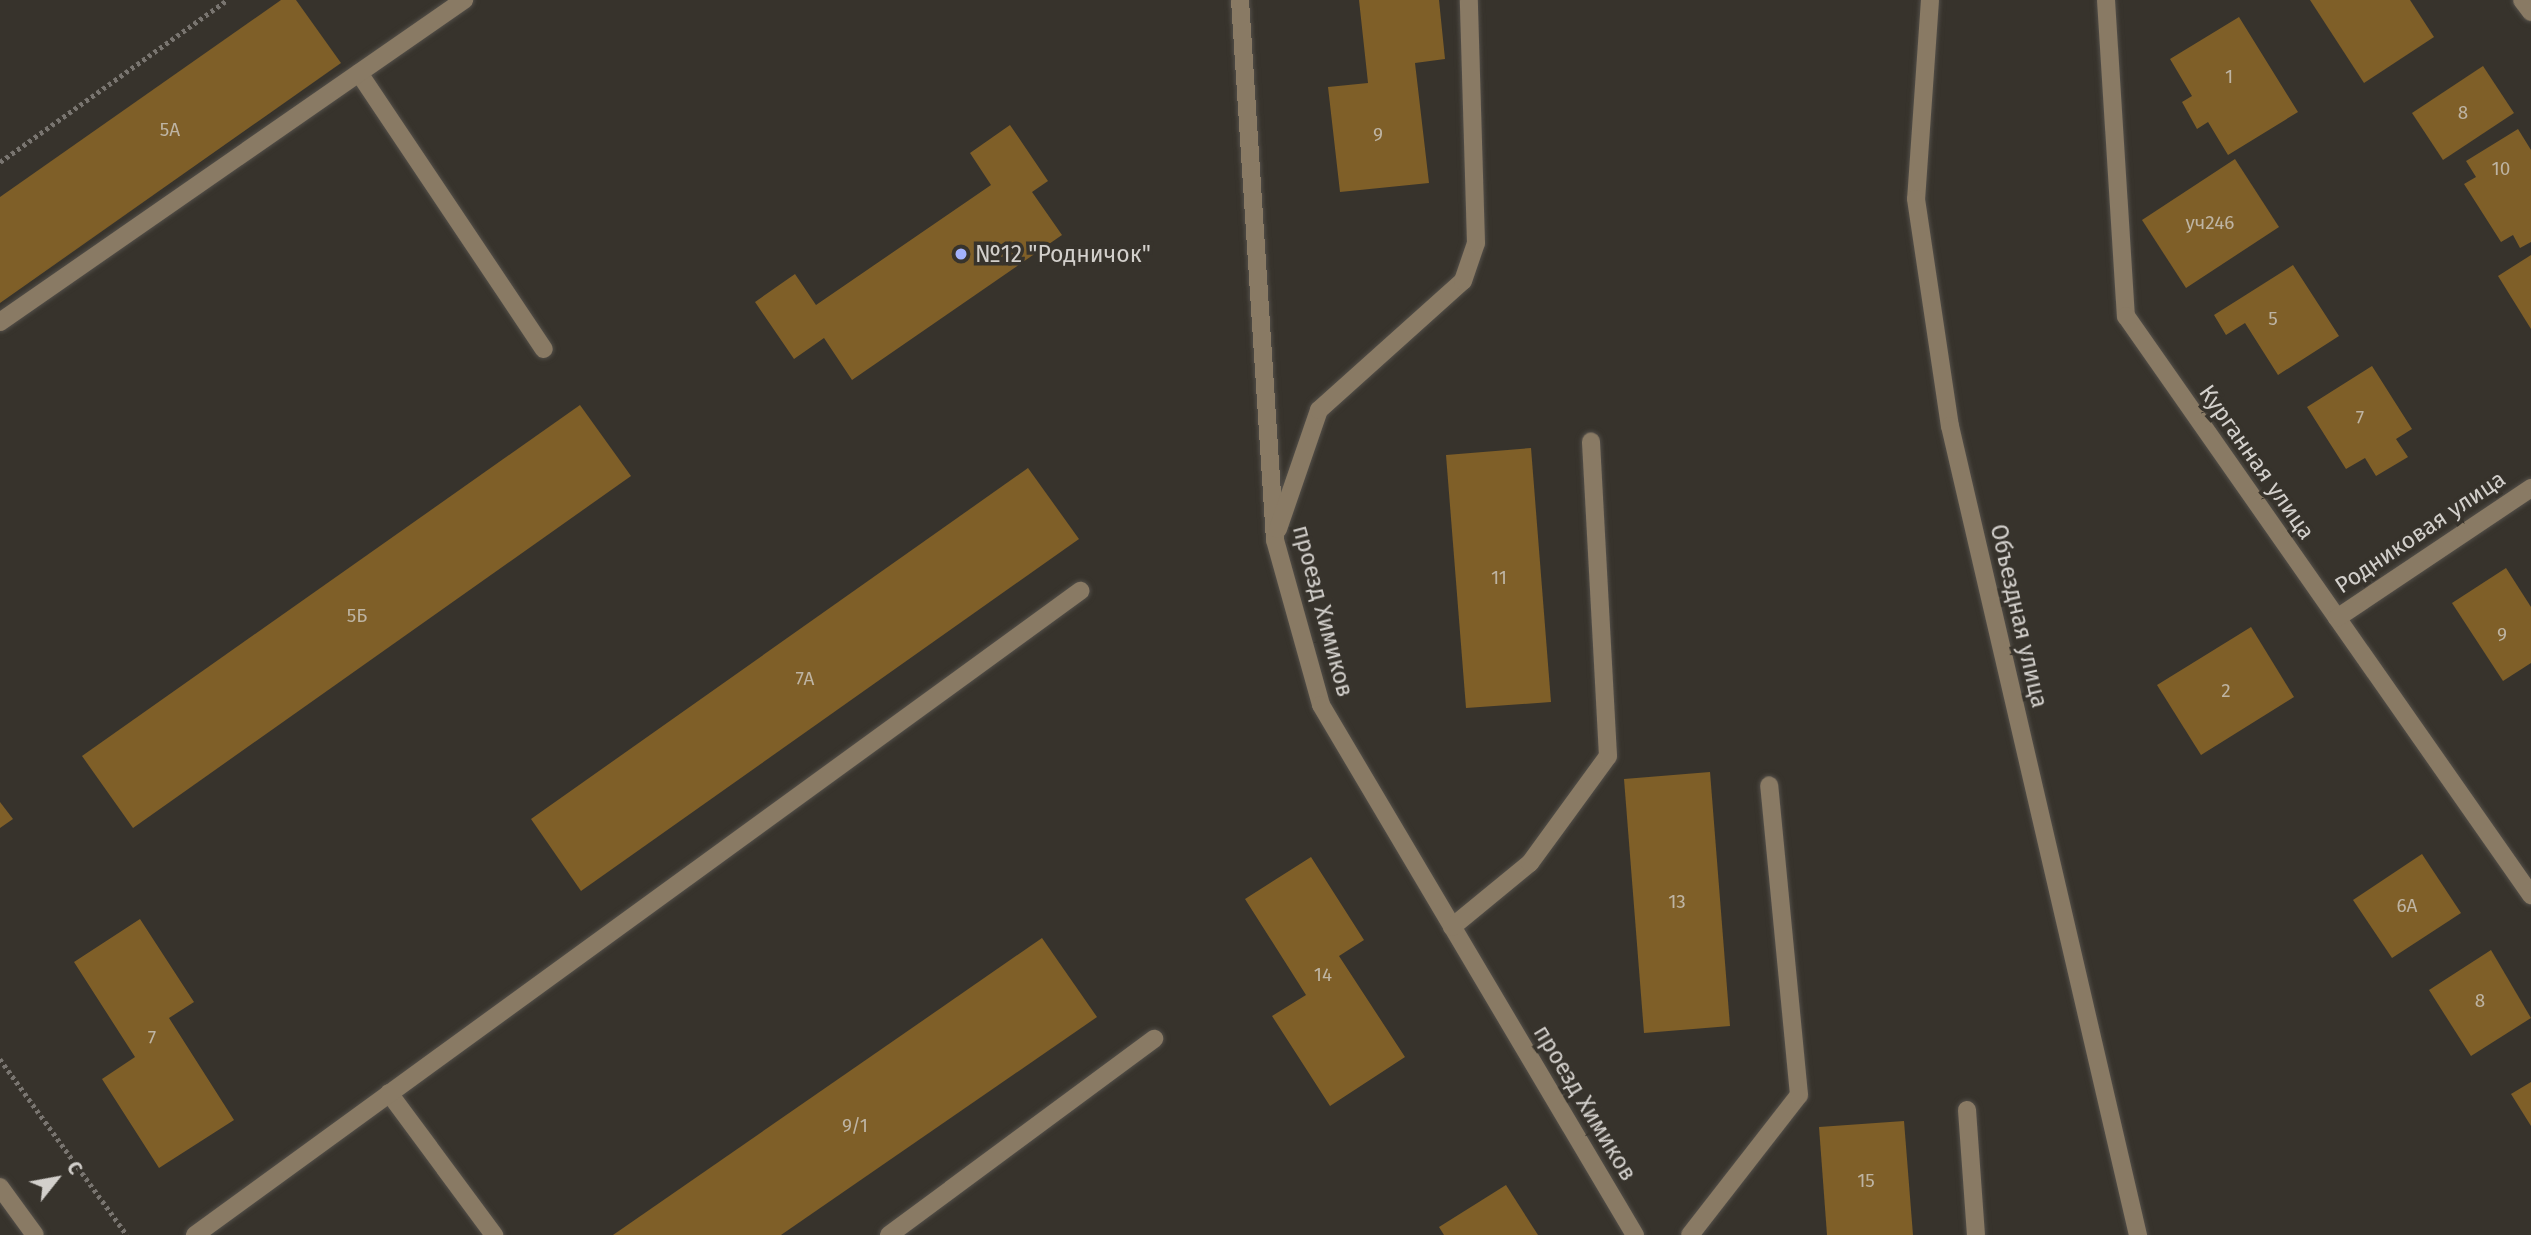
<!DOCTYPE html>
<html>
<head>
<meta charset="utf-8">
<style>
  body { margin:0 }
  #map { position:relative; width:2531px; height:1235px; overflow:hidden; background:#37332c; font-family:"Fira Sans",sans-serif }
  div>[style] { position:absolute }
  .building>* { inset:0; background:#7f5f28 }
  .path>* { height:4.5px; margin-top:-2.25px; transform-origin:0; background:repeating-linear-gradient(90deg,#797570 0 3.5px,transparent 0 7px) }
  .roads { filter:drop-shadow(0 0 2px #534f49) drop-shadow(0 0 2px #534f49) }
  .minor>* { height:18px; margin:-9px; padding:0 9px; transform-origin:9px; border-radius:9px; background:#897a64 }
  .dots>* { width:19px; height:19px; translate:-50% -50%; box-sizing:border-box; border:4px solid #37332c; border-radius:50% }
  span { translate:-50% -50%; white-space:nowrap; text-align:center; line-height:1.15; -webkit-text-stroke:7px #37332c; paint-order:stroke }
  .number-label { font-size:19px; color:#beb4a3 }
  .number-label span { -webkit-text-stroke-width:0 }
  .poi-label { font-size:23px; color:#d3d0cc }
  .left { translate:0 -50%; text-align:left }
  .street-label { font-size:23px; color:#d3d0cc }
  .north { position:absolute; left:21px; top:1144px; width:70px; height:70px; -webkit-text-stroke:5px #37332c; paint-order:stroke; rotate:59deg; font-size:19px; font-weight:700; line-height:28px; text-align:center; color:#d3d0cc }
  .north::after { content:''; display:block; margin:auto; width:24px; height:32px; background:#d3d0cc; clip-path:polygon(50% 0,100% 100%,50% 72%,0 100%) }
</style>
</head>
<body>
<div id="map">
  <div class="building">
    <i style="clip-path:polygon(281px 0,296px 0,341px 63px,0 303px,0 197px)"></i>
    <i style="clip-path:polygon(1359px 0,1439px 0,1445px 59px,1415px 63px,1429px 183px,1340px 192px,1328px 87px,1368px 83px)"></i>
    <i style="clip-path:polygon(2310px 0,2410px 0,2434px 37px,2364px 83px)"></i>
    <i style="clip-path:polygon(2239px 17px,2298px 112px,2228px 155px,2208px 122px,2197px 129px,2182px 102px,2192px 96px,2170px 59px)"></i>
    <i style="clip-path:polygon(2483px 66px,2514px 113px,2443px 160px,2412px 113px)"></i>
    <i style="clip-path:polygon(1010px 125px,1048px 181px,1032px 192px,1062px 235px,852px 380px,824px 338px,794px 359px,755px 302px,795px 274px,816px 305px,991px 185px,970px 153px)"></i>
    <i style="clip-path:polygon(2518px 129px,2531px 150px,2531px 242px,2520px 248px,2513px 235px,2501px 242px,2464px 184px,2476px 177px,2466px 161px)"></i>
    <i style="clip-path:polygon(2235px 159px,2279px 227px,2186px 288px,2142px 220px)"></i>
    <i style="clip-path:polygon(2531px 255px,2531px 329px,2498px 276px)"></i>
    <i style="clip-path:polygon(2293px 265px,2339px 336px,2278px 375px,2245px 323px,2226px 335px,2214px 315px)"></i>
    <i style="clip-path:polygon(2372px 366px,2412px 429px,2396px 439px,2408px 457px,2376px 476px,2365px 458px,2346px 469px,2307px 407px)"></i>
    <i style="clip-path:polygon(580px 405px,631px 476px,133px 828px,82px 756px)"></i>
    <i style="clip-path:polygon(1531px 448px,1551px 702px,1466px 708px,1446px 455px)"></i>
    <i style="clip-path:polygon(1028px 468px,1079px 539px,581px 891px,531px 819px)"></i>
    <i style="clip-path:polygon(2506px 568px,2531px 607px,2531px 663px,2503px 681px,2452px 603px)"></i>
    <i style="clip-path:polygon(2251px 627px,2294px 697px,2201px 755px,2157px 685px)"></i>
    <i style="clip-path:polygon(1710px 772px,1730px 1026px,1644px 1033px,1624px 779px)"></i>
    <i style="clip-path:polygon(0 802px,13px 819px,0 828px)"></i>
    <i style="clip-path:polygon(2422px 854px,2461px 913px,2392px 958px,2353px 900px)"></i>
    <i style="clip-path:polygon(1311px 857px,1364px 940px,1339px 956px,1405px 1057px,1330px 1106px,1272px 1016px,1306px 995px,1245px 899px)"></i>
    <i style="clip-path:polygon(140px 919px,194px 1002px,169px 1018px,234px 1120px,159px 1168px,102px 1079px,135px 1057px,74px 962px)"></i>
    <i style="clip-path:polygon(1042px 938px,1097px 1017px,781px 1235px,613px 1235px)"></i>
    <i style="clip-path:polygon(2491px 950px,2531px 1018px,2471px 1056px,2429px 990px)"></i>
    <i style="clip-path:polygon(2531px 1082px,2531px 1126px,2511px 1094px)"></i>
    <i style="clip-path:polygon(1904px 1121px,1913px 1235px,1827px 1235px,1819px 1127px)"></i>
    <i style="clip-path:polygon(1506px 1185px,1538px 1235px,1444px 1235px,1439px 1227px)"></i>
  </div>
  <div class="path">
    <i style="left:0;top:162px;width:279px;rotate:-35.5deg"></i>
    <i style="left:0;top:1059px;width:217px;rotate:54.2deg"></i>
  </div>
  <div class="roads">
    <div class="minor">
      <i style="left:1240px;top:0;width:541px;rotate:86.29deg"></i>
      <i style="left:1275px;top:540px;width:171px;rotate:74.4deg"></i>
      <i style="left:1321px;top:705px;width:616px;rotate:59.36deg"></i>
      <i style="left:1930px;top:0;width:199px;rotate:94deg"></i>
      <i style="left:1916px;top:199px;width:230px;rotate:81.5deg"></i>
      <i style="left:1950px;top:426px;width:831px;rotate:76.92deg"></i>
      <i style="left:2106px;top:0;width:317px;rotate:86.4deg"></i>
      <i style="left:2126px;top:316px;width:707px;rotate:55.03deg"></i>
      <i style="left:2522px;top:0;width:15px;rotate:53deg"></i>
      <i style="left:359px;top:73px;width:332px;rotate:56.2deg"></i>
      <i style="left:0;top:322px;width:565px;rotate:-34.76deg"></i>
      <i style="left:1278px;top:529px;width:126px;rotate:-71deg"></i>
      <i style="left:1319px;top:410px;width:193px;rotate:-41.9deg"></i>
      <i style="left:1463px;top:281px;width:40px;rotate:-71.1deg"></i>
      <i style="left:1476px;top:243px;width:243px;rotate:-91.7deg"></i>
      <i style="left:2337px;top:618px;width:234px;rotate:-33.8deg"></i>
      <i style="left:1452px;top:927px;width:101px;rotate:-39.4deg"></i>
      <i style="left:1530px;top:863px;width:132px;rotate:-53.9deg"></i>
      <i style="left:1608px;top:756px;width:315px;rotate:-93.1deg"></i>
      <i style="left:389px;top:1093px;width:177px;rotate:53.5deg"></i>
      <i style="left:1967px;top:1110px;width:125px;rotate:85.9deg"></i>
      <i style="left:0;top:1187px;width:59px;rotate:53.9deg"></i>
      <i style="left:195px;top:1235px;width:1095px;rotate:-36.04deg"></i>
      <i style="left:889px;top:1235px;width:330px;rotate:-36.5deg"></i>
      <i style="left:1690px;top:1235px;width:177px;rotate:-52.1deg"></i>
      <i style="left:1799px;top:1095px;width:311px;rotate:-95.5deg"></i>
    </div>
  </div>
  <div class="dots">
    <i style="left:961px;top:254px;background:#a3b2fd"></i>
  </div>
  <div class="number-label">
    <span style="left:2229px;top:77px">1</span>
    <span style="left:2463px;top:113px">8</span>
    <span style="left:170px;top:130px">5А</span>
    <span style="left:1378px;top:135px">9</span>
    <span style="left:2501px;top:169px">10</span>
    <span style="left:2210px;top:223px">уч246</span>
    <span style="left:2273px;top:319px">5</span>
    <span style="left:2360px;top:418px">7</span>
    <span style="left:1499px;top:578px">11</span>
    <span style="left:357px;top:616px">5Б</span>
    <span style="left:2502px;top:635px">9</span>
    <span style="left:805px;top:679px">7А</span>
    <span style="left:2226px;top:691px">2</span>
    <span style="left:1677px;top:902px">13</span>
    <span style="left:2407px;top:906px">6А</span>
    <span style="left:1323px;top:975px">14</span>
    <span style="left:2480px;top:1001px">8</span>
    <span style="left:152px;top:1038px">7</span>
    <span style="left:855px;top:1126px">9/1</span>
    <span style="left:1866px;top:1181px">15</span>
  </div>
  <div class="poi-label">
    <span class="left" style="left:975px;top:254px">№12 "Родничок"</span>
  </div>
  <div class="street-label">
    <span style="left:2257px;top:462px;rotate:55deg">Курганная улица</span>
    <span style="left:2420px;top:532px;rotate:-34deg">Родниковая улица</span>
    <span style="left:1323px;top:611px;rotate:75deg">проезд Химиков</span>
    <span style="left:2019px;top:616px;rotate:77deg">Объездная улица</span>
    <span style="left:1585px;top:1103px;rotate:59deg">проезд Химиков</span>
  </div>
  <div class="north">С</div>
</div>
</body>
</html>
